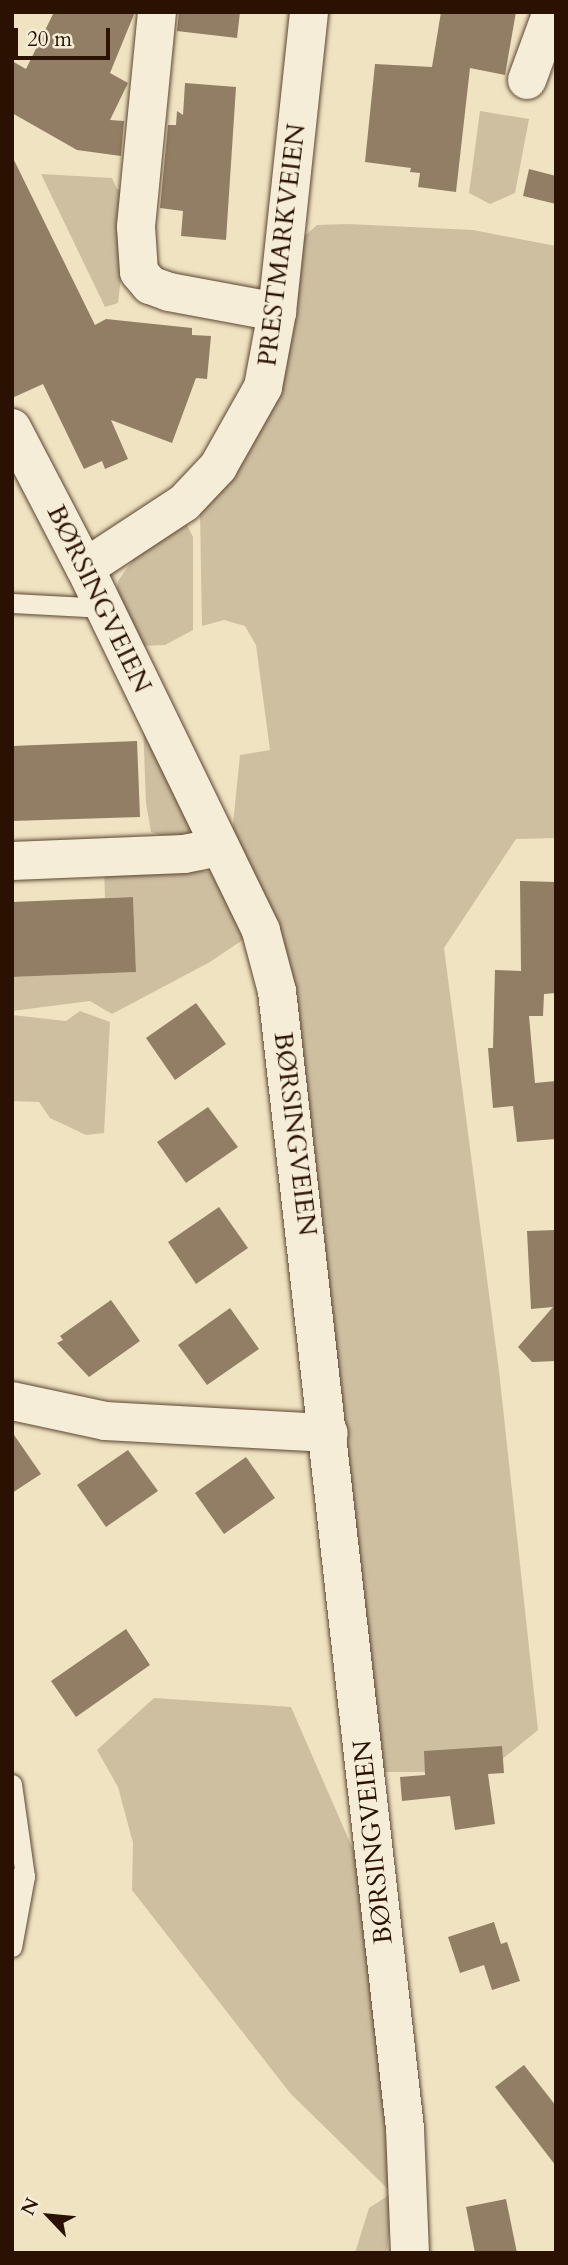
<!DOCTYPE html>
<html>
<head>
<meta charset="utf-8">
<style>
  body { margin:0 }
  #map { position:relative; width:568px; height:2265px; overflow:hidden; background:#efe3c2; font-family:Cardo,serif }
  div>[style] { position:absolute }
  .green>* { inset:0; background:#cebfa1 }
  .building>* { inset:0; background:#917e65 }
  .roads { filter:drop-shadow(0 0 2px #5c4631) drop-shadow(0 0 2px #5c4631) }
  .lane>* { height:19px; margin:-9.5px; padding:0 9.5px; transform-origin:9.5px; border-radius:9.5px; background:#f5edd7 }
  .street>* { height:38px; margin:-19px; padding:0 19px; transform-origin:19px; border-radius:19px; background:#f5edd7 }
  span { translate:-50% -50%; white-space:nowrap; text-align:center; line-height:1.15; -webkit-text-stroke:5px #f5edd7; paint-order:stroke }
  .street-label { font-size:26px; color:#2b1101 }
  .frame { position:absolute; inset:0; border:14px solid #2b1101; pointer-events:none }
  .north { position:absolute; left:14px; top:2181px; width:70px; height:70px; -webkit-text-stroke:5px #f5edd7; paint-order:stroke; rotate:296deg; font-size:19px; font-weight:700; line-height:28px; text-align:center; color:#2b1101 }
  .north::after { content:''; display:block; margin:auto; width:24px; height:32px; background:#2b1101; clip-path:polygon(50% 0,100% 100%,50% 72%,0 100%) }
  .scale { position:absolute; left:14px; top:28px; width:96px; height:32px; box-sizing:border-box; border:4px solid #2b1101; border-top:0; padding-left:9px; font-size:21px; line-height:24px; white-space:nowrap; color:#2b1101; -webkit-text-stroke:5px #f5edd7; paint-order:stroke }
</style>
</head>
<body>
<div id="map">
  <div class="green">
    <i style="clip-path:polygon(480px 111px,529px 119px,515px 193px,490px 204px,469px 193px)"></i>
    <i style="clip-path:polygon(41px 174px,112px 178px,117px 189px,131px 192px,118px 303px,105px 307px)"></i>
    <i style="clip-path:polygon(348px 224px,473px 230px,556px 246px,556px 838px,516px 839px,444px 948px,499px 1371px,538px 1730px,495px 1765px,444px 1772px,378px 1772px,333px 1348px,232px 834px,240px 755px,270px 750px,256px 645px,245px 626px,224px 620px,202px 626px,200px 513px,237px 466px,298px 242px,317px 225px)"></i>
    <i style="clip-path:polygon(186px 523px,193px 537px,193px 630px,165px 645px,142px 646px,115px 601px,118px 581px,134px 558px)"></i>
    <i style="clip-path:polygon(143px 724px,193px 827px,186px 836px,166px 837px,151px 832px,146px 803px)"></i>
    <i style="clip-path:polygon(173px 867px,209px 872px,224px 880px,247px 937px,210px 962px,112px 1014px,90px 1001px,12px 1011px,12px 977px,136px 972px,133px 897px,105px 898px,104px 868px)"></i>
    <i style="clip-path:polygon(80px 1011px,110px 1022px,104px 1133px,86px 1135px,50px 1118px,39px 1102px,12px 1101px,12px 1015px,66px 1021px)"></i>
    <i style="clip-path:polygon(154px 1698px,291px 1707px,362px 1870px,392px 2193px,387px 2253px,355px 2253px,369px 2208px,392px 2193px,290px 2093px,132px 1890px,133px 1843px,118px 1787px,97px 1750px)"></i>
  </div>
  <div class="building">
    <i style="clip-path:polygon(54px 12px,135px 12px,110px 73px,128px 83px,110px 120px,124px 121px,121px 156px,77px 150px,12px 113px,12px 61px,26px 69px)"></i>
    <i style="clip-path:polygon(179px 12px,240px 12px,237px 38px,177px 31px)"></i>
    <i style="clip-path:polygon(441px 12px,516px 12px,505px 75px,470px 68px,456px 192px,418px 187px,420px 173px,410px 172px,411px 168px,365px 162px,375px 64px,432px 67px)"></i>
    <i style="clip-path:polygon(185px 83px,236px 87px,226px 240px,181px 236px,183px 211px,160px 208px,168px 125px,176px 125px,177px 111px,183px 115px)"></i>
    <i style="clip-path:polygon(12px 156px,95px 325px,106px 319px,192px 328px,192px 335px,211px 336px,207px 379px,196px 378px,172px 443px,111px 420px,128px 459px,105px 469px,102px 461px,84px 469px,43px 384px,12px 398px)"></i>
    <i style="clip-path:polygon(529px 169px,556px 176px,556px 204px,523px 196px)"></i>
    <i style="clip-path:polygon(137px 741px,140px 817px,12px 821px,12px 746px)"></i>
    <i style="clip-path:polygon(520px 881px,556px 882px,556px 993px,544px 994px,543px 1016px,529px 1016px,535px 1083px,556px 1081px,556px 1139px,517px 1142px,513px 1106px,493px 1108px,488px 1048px,493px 1048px,495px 970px,521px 971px)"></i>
    <i style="clip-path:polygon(133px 897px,136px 972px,12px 977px,12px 902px)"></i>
    <i style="clip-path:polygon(196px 1003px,226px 1044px,175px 1080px,146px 1038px)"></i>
    <i style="clip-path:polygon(208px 1107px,238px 1147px,186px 1183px,157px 1142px)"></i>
    <i style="clip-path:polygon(219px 1207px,248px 1248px,196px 1284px,168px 1242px)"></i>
    <i style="clip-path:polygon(556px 1230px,556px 1361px,532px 1362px,518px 1347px,553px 1307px,531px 1309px,527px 1231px)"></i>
    <i style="clip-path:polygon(111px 1300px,140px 1341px,89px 1377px,57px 1343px,63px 1340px,60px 1336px)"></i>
    <i style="clip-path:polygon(230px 1308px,259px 1349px,207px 1385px,178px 1345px)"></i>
    <i style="clip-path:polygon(12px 1432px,41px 1474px,12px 1493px)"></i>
    <i style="clip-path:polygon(128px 1450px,158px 1491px,106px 1527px,77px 1485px)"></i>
    <i style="clip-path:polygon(246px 1457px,275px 1498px,224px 1534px,195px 1493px)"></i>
    <i style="clip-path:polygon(126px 1629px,150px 1665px,76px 1717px,51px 1681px)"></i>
    <i style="clip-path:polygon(502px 1746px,504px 1773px,488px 1774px,495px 1824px,455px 1830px,450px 1796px,402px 1801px,400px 1777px,425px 1775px,424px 1751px)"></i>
    <i style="clip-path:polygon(494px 1922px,501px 1944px,507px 1942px,520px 1981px,492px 1990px,484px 1965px,460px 1973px,448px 1937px)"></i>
    <i style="clip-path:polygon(524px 2065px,556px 2106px,556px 2166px,495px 2087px)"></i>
    <i style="clip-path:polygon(506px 2199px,517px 2253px,475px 2253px,466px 2207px)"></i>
  </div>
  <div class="roads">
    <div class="lane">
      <i style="left:12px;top:603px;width:93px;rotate:3.1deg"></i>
      <i style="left:12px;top:1784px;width:93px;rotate:82deg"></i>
      <i style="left:25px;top:1876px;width:13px;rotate:171deg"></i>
      <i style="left:12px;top:1947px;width:72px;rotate:-79.6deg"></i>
    </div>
    <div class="street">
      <i style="left:157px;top:12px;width:216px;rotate:95.6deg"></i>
      <i style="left:136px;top:227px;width:45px;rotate:86.2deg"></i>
      <i style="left:139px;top:272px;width:17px;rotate:50deg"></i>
      <i style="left:150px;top:285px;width:20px;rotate:20deg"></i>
      <i style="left:169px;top:292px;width:110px;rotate:10.5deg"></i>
      <i style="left:527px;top:80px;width:72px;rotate:-69.8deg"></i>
      <i style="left:12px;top:428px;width:158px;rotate:62.5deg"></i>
      <i style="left:85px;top:568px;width:403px;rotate:64.1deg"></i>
      <i style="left:261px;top:931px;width:62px;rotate:75.1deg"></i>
      <i style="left:277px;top:991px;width:1145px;rotate:83.58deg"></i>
      <i style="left:405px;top:2129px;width:124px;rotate:87.7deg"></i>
      <i style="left:85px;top:568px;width:118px;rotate:-33.3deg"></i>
      <i style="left:184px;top:503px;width:50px;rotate:-46.6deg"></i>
      <i style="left:218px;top:467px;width:92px;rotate:-60.6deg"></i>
      <i style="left:263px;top:387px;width:76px;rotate:-79.4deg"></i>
      <i style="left:277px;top:312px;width:302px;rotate:-83.9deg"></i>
      <i style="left:12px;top:861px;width:172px;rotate:-2.3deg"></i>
      <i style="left:184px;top:854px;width:37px;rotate:-11deg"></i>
      <i style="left:12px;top:1401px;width:95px;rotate:12.1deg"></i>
      <i style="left:105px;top:1421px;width:224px;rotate:3.1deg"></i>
    </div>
  </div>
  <div class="street-label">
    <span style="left:282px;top:245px;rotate:-83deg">PRESTMARKVEIEN</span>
    <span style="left:99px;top:599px;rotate:64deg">BØRSINGVEIEN</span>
    <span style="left:295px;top:1134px;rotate:83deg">BØRSINGVEIEN</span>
    <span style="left:373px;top:1842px;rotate:-96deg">BØRSINGVEIEN</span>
  </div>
  <div class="frame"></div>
  <div class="north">N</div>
  <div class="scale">20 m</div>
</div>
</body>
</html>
